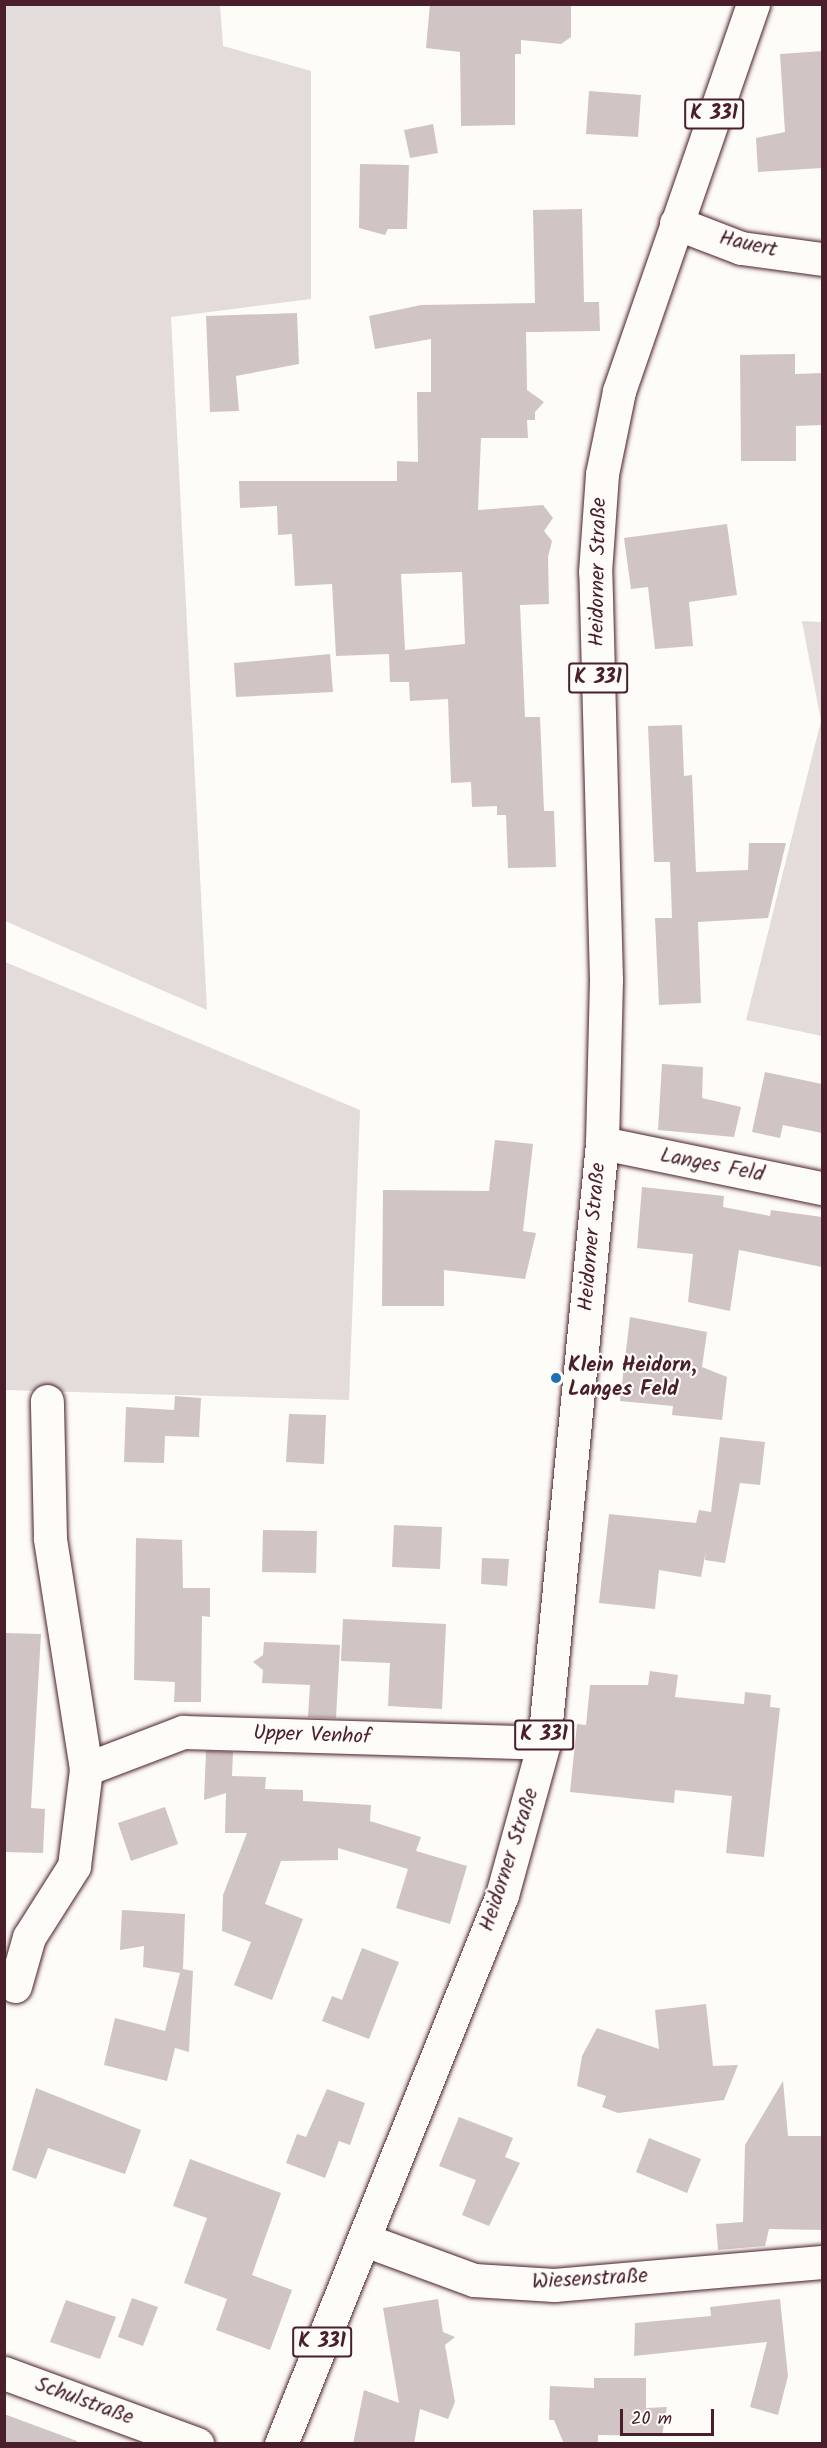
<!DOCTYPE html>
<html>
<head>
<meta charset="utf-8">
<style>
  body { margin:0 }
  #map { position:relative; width:827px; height:2448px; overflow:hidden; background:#fdfcf7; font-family:Kalam,sans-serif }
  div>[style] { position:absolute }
  .green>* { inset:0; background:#e3dcda }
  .building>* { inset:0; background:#d0c5c4 }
  .roads { filter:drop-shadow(0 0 2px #4a1f2b) drop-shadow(0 0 2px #4a1f2b) }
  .minor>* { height:33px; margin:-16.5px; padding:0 16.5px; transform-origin:16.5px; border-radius:16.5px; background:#fdfcf7 }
  .major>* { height:33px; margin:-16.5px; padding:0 16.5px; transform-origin:16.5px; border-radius:16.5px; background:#fdfcf7 }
  .dots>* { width:16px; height:16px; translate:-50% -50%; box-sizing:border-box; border:3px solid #fdfcf7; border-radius:50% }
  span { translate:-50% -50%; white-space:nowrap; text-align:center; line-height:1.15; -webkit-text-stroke:4.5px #fdfcf7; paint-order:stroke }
  .shield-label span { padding:2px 4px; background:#fdfcf7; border:2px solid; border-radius:4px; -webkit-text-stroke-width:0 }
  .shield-label { font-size:20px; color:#4a1f2b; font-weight:700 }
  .street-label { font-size:21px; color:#4a1f2b }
  .poi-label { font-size:21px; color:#4a1f2b; font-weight:700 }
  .left { translate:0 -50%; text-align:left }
  .frame { position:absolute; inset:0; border:6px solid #4a1f2b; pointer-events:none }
  .scale { position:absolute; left:620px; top:2409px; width:94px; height:27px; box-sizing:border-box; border:3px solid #4a1f2b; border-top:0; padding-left:8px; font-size:18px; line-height:21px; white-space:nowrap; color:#4a1f2b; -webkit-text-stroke:4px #fdfcf7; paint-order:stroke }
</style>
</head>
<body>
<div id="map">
  <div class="green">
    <i style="clip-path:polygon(5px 4px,220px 5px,223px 46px,311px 71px,311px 299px,171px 317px,207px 1010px,5px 921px)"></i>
    <i style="clip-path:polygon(802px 621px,822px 622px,822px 1036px,746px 1020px,821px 721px)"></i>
    <i style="clip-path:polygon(5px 962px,360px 1110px,349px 1400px,5px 1390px)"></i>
  </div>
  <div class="building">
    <i style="clip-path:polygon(430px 4px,571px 4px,571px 37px,561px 44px,521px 40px,521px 54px,515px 54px,515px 125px,461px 126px,460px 52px,426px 48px)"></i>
    <i style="clip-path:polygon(822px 51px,822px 168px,758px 172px,756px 138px,785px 132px,780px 54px)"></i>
    <i style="clip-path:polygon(589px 91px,641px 95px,638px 137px,586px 134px)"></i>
    <i style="clip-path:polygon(433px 124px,438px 153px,410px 158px,404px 130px)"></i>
    <i style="clip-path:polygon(360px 164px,409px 165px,407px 229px,388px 229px,385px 235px,359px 228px)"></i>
    <i style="clip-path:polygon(evenodd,582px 209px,584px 302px,599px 302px,600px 331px,526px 332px,527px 390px,544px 402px,535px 412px,535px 420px,527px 420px,528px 438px,481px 438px,478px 510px,543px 505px,553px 518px,544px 531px,552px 541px,548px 557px,549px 604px,520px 605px,525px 717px,540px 717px,544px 811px,554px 811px,556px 867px,508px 868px,506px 815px,497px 815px,497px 806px,472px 807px,471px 782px,451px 783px,448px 699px,410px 701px,409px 682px,390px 682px,389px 654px,336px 656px,332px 584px,295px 586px,292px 534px,278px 535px,277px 506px,240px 508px,239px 481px,397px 481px,397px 461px,418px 462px,417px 392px,431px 392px,431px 339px,375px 349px,369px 316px,421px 305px,535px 303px,533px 210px,582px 209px,462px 572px,465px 644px,405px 650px,401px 574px,462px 572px)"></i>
    <i style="clip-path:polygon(297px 313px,299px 364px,236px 376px,239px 411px,210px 412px,206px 316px)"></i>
    <i style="clip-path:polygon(795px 354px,795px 374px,822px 373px,822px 425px,796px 426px,796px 461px,741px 461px,740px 355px)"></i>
    <i style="clip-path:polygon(727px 524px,737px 595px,689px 602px,693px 646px,655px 649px,648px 587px,631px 589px,624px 538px)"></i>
    <i style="clip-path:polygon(330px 654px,333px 692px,236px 697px,234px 663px)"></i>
    <i style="clip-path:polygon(682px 725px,684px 776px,692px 775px,696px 872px,748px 870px,749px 843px,786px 843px,768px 918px,698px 922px,701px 1003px,659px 1005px,655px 918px,672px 918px,670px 862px,654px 862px,648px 726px)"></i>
    <i style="clip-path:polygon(662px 1064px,703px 1067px,702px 1098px,741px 1107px,734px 1137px,658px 1130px)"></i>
    <i style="clip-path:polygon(765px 1072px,822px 1084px,822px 1133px,783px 1125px,780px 1138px,752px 1132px)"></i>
    <i style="clip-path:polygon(495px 1140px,533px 1144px,523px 1231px,536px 1233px,525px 1279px,444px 1270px,444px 1306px,382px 1306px,383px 1190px,489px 1191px)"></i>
    <i style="clip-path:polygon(642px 1187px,724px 1196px,723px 1207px,770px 1216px,771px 1210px,822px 1217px,822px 1267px,739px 1250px,730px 1311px,688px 1302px,693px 1254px,637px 1248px)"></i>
    <i style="clip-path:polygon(630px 1317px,707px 1332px,702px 1367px,727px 1377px,722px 1420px,672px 1415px,673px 1406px,620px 1401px)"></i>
    <i style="clip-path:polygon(175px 1396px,201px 1398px,199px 1437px,165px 1436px,164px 1463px,124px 1462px,126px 1407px,174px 1410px)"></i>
    <i style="clip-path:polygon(289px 1414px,326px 1415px,324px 1464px,286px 1462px)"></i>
    <i style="clip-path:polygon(720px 1437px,765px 1442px,760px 1485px,740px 1483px,725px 1563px,705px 1560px,706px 1551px,701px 1577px,659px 1570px,655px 1609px,599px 1603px,609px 1514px,696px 1523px,699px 1510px,711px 1512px)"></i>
    <i style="clip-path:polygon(394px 1525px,442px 1527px,440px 1569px,392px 1567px)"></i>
    <i style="clip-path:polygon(263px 1530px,317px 1531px,316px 1573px,262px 1572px)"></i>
    <i style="clip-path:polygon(136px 1538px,182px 1540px,183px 1588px,210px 1588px,210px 1617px,202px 1616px,201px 1702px,174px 1702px,175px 1682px,134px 1680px)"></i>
    <i style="clip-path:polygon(482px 1558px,509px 1559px,507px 1586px,481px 1584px)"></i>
    <i style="clip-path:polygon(343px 1619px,446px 1624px,442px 1709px,388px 1706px,390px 1663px,341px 1661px)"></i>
    <i style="clip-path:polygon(4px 1633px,41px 1634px,31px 1808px,45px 1809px,43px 1853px,4px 1852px)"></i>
    <i style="clip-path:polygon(264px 1642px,340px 1645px,336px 1718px,308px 1717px,310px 1685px,262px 1683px,263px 1670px,253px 1662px,263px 1655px)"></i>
    <i style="clip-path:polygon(650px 1671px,678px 1675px,675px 1697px,744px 1704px,745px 1692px,771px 1695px,770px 1707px,780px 1708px,764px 1857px,726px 1853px,732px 1796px,675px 1790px,674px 1803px,570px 1792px,577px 1724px,586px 1725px,590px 1685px,648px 1685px)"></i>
    <i style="clip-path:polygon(206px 1751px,233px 1752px,232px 1776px,266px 1777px,265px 1789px,303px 1790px,303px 1801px,371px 1805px,370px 1821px,421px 1837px,416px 1851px,467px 1866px,450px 1924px,396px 1908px,408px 1869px,338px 1848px,338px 1860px,281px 1861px,265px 1904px,303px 1919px,272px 2000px,234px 1985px,251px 1942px,222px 1931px,223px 1895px,247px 1833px,225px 1833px,226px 1793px,204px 1800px)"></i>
    <i style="clip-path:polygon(165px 1807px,178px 1844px,131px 1861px,118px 1823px)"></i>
    <i style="clip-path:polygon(122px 1910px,185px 1914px,183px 1969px,193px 1971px,189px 2052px,175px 2048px,167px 2081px,104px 2065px,115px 2018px,165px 2031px,180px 1973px,143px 1967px,144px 1946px,120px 1950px)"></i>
    <i style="clip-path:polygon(362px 1948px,399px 1962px,369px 2039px,322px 2021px,332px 1996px,342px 2000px)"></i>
    <i style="clip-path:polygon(706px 2004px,713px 2066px,738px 2065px,724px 2100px,618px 2113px,602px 2107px,606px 2096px,577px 2086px,582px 2056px,597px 2028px,659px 2049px,655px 2010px)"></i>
    <i style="clip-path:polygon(783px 2081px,788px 2136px,822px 2136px,822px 2230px,769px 2229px,765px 2246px,718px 2250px,716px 2224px,743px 2222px,745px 2145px)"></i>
    <i style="clip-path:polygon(36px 2088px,141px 2130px,125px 2174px,48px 2148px,36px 2179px,12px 2170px)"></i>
    <i style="clip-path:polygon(327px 2089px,365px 2103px,350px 2145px,339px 2141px,325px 2178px,286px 2163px,297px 2134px,306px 2137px)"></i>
    <i style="clip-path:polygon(459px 2117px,513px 2138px,505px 2157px,520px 2163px,489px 2226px,462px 2215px,476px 2180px,439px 2166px)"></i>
    <i style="clip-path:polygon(649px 2138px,701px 2159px,687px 2193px,636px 2172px)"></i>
    <i style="clip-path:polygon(190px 2159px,281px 2193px,252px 2275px,292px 2290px,270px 2350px,216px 2330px,227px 2299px,184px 2283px,207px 2218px,173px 2206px)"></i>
    <i style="clip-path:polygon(132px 2298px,158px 2307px,143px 2346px,118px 2337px)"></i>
    <i style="clip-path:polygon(438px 2299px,443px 2332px,455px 2337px,445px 2345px,455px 2402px,448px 2419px,420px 2409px,414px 2444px,353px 2444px,364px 2390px,399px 2403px,383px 2308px)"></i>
    <i style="clip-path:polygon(780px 2299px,788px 2376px,778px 2415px,750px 2407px,767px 2342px,634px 2356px,635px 2323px,711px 2316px,710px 2307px)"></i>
    <i style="clip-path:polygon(66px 2300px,116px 2317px,100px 2359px,50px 2342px)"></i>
    <i style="clip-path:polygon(594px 2378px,646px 2378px,646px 2408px,667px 2407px,662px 2436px,598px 2435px,598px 2444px,564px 2444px,554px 2420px,549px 2420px,550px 2386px,594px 2388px)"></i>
    <i style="clip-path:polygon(4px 2414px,77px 2441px,77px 2444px,4px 2444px)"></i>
  </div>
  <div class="roads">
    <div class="minor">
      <i style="left:676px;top:223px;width:70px;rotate:21deg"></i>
      <i style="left:741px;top:248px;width:82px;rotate:7.7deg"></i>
      <i style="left:602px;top:1143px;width:225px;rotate:11.6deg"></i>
      <i style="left:86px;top:1769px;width:104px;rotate:-20.9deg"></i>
      <i style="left:183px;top:1732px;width:361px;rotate:1.7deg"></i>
      <i style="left:15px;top:1986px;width:51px;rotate:-74.1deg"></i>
      <i style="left:29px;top:1937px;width:84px;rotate:-57.6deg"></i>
      <i style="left:74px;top:1866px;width:98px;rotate:-82.9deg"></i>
      <i style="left:86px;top:1769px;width:234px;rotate:-98.9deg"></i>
      <i style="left:50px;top:1538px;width:137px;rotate:-91.3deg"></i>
      <i style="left:365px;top:2240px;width:116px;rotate:20.2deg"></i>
      <i style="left:474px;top:2280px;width:80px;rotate:3.6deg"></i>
      <i style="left:554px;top:2285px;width:269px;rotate:-4.9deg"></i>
      <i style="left:4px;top:2373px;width:206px;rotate:20.2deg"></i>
    </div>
    <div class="major">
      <i style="left:281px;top:2444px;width:592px;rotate:-68.07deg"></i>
      <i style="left:502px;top:1895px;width:158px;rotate:-74.6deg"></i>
      <i style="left:544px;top:1743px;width:603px;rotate:-84.48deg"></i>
      <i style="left:602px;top:1143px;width:163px;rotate:-88.6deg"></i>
      <i style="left:606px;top:980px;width:408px;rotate:-91.5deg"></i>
      <i style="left:595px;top:572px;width:98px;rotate:-85.9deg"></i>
      <i style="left:602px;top:474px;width:85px;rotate:-78.4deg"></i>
      <i style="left:619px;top:391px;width:410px;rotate:-70.9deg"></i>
    </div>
  </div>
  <div class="dots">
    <i style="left:556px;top:1378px;background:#1f6fb2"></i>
  </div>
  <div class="shield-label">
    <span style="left:714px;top:114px">K 331</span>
    <span style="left:598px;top:678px">K 331</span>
    <span style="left:544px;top:1735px">K 331</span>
    <span style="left:322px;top:2342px">K 331</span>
  </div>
  <div class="street-label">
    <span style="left:748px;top:245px;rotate:13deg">Hauert</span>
    <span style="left:599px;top:572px;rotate:-89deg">Heidorner Straße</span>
    <span style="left:712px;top:1166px;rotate:11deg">Langes Feld</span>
    <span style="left:593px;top:1237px;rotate:-85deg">Heidorner Straße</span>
    <span style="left:312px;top:1736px;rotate:2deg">Upper Venhof</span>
    <span style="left:510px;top:1860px;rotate:-72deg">Heidorner Straße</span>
    <span style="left:590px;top:2280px;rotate:-3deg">Wiesenstraße</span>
    <span style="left:84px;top:2402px;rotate:20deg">Schulstraße</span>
  </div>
  <div class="poi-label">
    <span class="left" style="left:568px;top:1378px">Klein Heidorn,<br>Langes Feld</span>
  </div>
  <div class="frame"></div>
  <div class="scale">20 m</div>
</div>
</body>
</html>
